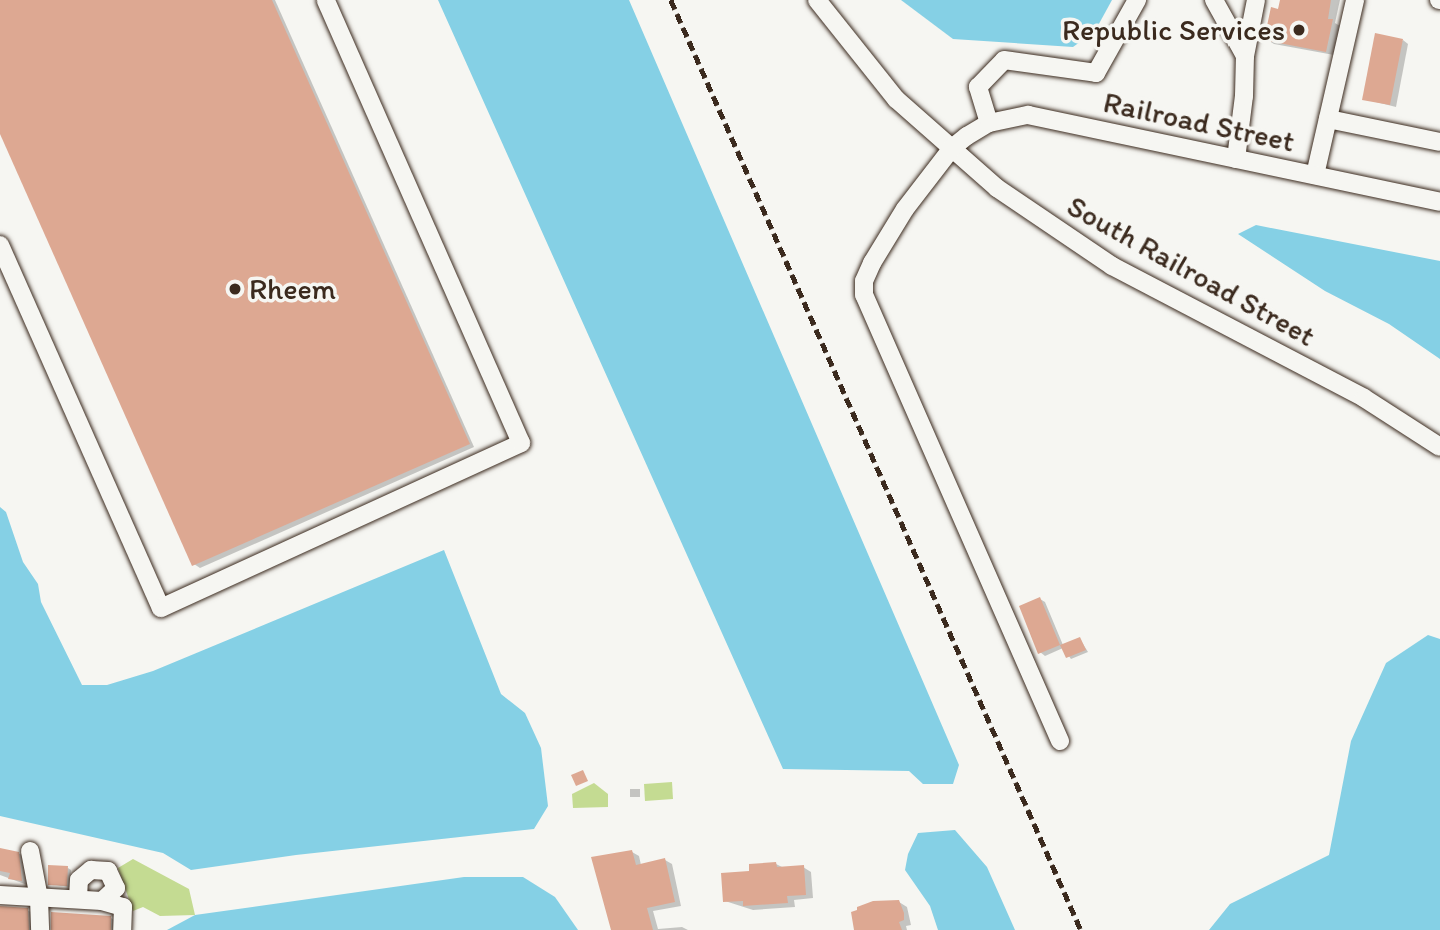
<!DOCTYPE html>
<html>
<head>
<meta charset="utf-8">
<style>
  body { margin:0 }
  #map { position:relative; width:1440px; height:930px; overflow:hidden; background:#f6f6f2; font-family:Itim,sans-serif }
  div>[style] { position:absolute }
  .green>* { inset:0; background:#c4db92 }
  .water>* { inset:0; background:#85d0e5 }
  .shadow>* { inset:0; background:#0003 }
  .building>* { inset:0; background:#dda892 }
  .roads { filter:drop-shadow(0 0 2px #3b2a1e) drop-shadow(0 0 2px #3b2a1e) }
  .minor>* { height:18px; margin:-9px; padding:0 9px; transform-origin:9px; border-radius:9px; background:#f6f6f2 }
  .rail>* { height:4.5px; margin-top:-2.25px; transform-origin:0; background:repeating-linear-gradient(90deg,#3b2a1e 0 10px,transparent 0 15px) }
  .dots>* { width:19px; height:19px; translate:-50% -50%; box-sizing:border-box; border:4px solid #f6f6f2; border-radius:50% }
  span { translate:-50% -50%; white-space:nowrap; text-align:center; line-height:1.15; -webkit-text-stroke:7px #f6f6f2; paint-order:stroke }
  .poi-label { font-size:30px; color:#3b2a1e }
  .right { translate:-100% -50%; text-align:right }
  .left { translate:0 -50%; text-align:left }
  .street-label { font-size:30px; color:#3b2a1e }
</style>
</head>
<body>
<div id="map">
  <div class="green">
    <i style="clip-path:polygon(672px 782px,673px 799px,645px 801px,644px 784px)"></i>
    <i style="clip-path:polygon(594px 783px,608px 794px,608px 807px,573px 808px,572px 794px)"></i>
    <i style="clip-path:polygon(133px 859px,189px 889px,195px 915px,160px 916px,143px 907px,133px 911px,118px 868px)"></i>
  </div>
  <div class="water">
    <i style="clip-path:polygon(438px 0,629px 0,959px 765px,953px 784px,923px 784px,909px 771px,783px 769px)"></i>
    <i style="clip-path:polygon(901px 0,1112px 0,1095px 31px,1073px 47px,953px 39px)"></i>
    <i style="clip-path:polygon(1256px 225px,1440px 261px,1440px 359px,1389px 324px,1325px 291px,1238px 234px)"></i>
    <i style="clip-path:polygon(0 507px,6px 512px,23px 562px,38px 584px,41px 602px,82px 685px,107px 685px,153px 671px,444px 550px,501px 694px,525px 713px,541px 748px,548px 806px,534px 829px,296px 855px,191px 870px,163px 853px,0 816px)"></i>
    <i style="clip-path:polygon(1428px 635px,1440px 639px,1440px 930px,1209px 930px,1230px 904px,1329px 855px,1351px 741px,1386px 663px)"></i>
    <i style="clip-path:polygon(955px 830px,987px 867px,1015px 930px,938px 930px,930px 906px,905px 870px,908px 854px,918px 833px)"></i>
    <i style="clip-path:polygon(464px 877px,523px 877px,555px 897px,578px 930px,167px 930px,195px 915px)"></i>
  </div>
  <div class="shadow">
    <i style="clip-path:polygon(0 0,275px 0,474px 447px,200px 568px,194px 564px,0 130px)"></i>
    <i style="clip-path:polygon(1282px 0,1340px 0,1335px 23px,1340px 26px,1334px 55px,1274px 44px,1266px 39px)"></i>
    <i style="clip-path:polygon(1403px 40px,1408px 44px,1396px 107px,1364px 99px)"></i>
    <i style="clip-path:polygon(1040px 599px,1045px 602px,1063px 645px,1080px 639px,1088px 652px,1071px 659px,1063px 648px,1045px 656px,1040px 652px)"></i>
    <i style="clip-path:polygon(630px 789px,640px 789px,640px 797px,630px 797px)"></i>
    <i style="clip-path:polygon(0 850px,18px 853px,31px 860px,33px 887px,0 875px)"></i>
    <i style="clip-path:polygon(632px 852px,639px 856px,641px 865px,665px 860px,672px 864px,681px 906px,653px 911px,658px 929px,682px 927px,688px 930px,612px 930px)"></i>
    <i style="clip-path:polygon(776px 864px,784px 868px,803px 867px,811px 872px,813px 898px,794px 900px,795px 907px,753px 910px,725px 901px,751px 872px)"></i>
    <i style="clip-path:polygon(68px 868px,71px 870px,70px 887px,50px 884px)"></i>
    <i style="clip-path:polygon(899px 902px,907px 907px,911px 925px,906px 926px,907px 930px,858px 930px)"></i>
    <i style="clip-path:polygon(0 907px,27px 910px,40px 917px,40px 930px,0 930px)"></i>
    <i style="clip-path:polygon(111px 918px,123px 925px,123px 930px,52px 930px)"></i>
  </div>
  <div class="building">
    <i style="clip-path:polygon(0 0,272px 0,470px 444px,192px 566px,0 134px)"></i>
    <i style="clip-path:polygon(1280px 0,1331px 0,1328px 19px,1333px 19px,1326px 52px,1264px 40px,1271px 7px,1278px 9px)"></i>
    <i style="clip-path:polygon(1375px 33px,1403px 39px,1390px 105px,1362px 100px)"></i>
    <i style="clip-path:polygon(1040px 597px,1060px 645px,1038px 654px,1019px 606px)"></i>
    <i style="clip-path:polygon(1080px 637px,1086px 650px,1066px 658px,1060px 645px)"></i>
    <i style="clip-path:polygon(583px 770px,588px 781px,576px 786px,571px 775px)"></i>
    <i style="clip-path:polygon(0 848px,19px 852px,22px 881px,8px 879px,10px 873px,0 871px)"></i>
    <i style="clip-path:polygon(632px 850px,636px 865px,665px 858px,675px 902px,647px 908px,653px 930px,611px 930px,591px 857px)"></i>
    <i style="clip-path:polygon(776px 862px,777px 867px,804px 865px,806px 895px,787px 896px,788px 903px,743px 906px,743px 901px,723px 902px,721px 873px,749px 871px,749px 864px)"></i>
    <i style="clip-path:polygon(48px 865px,68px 866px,67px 886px,48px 885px)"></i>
    <i style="clip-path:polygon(899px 900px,904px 913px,904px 920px,899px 922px,902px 930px,854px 930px,851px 912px,857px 910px,857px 907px,873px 901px)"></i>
    <i style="clip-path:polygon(0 906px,28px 908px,29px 930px,0 930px)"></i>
    <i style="clip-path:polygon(51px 912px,111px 916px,111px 930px,51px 930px)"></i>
  </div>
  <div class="roads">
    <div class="minor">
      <i style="left:817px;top:0;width:127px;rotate:51.4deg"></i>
      <i style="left:896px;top:99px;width:135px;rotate:41.4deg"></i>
      <i style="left:997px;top:188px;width:139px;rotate:34.1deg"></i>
      <i style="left:1112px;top:266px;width:284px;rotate:27.6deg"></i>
      <i style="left:1364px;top:398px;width:90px;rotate:32.8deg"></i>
      <i style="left:1214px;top:0;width:64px;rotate:61deg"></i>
      <i style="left:1439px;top:0;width:1px"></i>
      <i style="left:1328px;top:119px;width:114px;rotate:11.6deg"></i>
      <i style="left:989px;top:123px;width:38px;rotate:-107deg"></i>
      <i style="left:978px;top:87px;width:37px;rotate:-46deg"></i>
      <i style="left:1004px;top:60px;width:93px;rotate:8deg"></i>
      <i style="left:1096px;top:73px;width:84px;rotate:-60.7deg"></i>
      <i style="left:1236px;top:159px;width:64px;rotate:-82.8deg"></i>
      <i style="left:1244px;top:96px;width:40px;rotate:-88.6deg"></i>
      <i style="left:1245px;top:56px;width:57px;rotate:-78.9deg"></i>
      <i style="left:1315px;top:175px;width:180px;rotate:-77.1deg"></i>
      <i style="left:0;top:245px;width:397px;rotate:66.1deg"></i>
      <i style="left:161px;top:608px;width:396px;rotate:-24.6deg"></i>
      <i style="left:521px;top:443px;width:484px;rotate:-113.8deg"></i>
      <i style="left:1060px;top:741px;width:487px;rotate:-113.7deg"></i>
      <i style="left:864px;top:295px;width:14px;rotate:-90deg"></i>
      <i style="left:864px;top:281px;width:20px;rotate:-66deg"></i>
      <i style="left:872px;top:263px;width:63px;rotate:-58.6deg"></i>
      <i style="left:905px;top:209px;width:77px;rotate:-52.4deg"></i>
      <i style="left:952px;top:148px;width:19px;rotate:-39deg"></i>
      <i style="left:967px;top:136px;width:26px;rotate:-31deg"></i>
      <i style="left:989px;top:123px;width:40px;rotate:-12deg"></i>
      <i style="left:1028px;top:115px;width:421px;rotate:11.9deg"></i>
      <i style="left:30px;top:851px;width:48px;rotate:79.2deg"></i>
      <i style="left:39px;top:898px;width:32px;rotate:88deg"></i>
      <i style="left:0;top:895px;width:102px;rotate:3.4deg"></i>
      <i style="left:102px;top:901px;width:22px;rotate:16deg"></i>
      <i style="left:123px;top:907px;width:23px;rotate:92deg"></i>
      <i style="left:78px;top:898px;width:18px;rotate:-87deg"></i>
      <i style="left:79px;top:880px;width:16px;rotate:-40deg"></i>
      <i style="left:91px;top:870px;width:17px;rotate:3deg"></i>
      <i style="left:108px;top:871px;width:19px;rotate:65deg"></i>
      <i style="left:116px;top:888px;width:19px;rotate:137deg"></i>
    </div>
  </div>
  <div class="rail">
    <i style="left:671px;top:0;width:1016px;rotate:66.21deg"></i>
  </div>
  <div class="dots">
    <i style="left:1299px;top:30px;background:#3b2a1e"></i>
    <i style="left:235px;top:289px;background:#3b2a1e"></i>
  </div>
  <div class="poi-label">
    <span class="right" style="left:1285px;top:30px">Republic Services</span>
    <span class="left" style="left:249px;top:289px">Rheem</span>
  </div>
  <div class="street-label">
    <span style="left:1199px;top:122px;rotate:12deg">Railroad Street</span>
    <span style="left:1191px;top:271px;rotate:29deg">South Railroad Street</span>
  </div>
</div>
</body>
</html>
